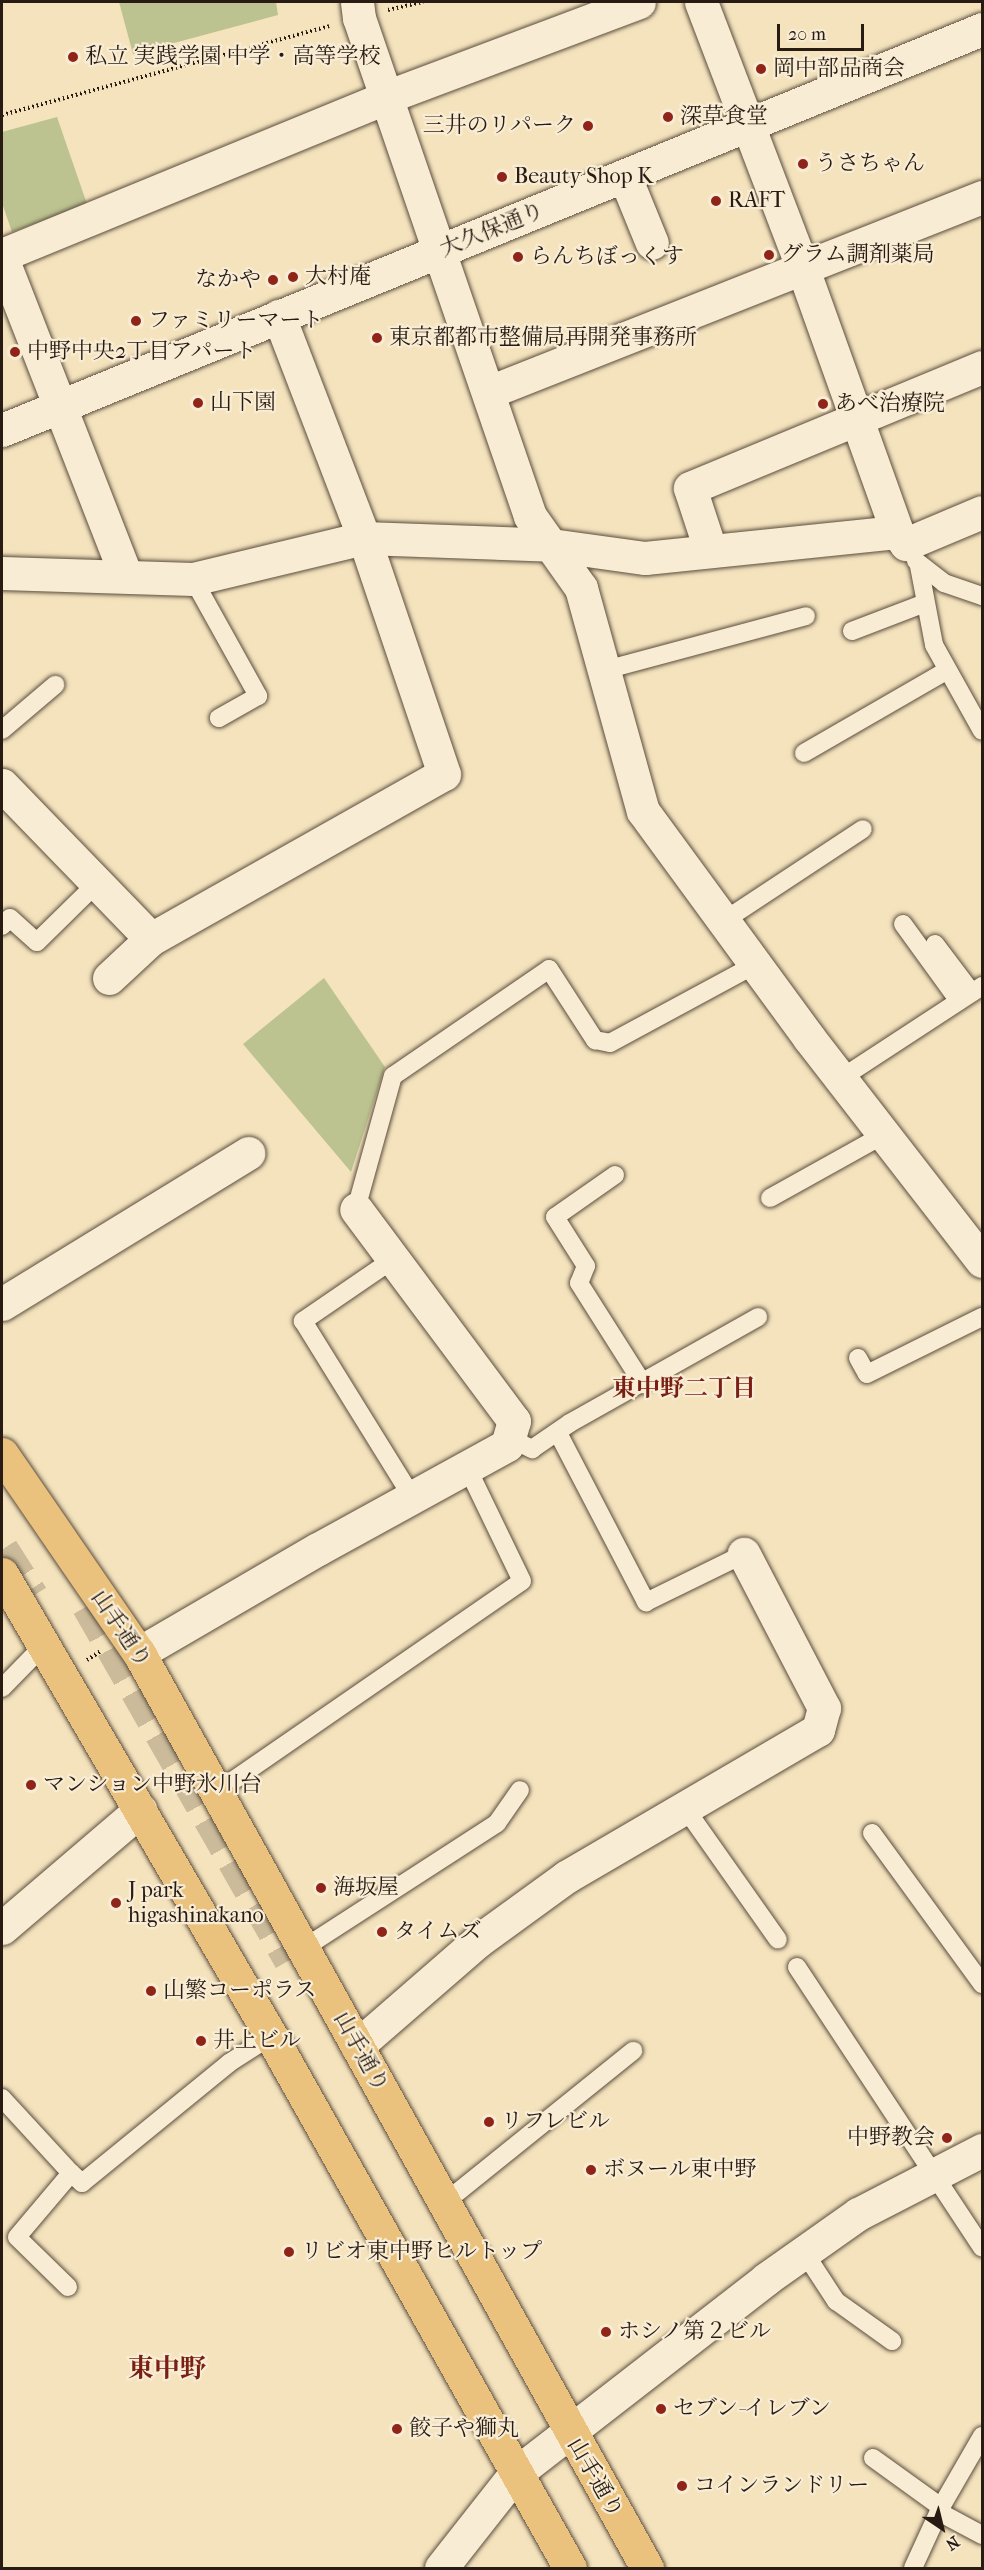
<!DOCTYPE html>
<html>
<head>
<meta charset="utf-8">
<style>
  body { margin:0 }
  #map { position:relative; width:984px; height:2570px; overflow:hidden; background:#f4e3bd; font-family:"IM FELL French Canon","Noto Serif JP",serif }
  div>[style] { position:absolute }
  .green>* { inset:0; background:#bcc390 }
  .motorway-tunnel>* { height:33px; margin-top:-16.5px; transform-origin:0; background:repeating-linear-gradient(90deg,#cbbb9b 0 33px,transparent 0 49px) }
  .path>* { height:4px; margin-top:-2px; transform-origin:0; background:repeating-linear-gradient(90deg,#281b13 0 1.5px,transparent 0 4.5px) }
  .roads { filter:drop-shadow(0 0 2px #5b4d3e) drop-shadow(0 0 2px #5b4d3e) }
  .service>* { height:18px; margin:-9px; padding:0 9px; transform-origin:9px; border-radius:9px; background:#f8edd4 }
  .minor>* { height:33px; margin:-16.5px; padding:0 16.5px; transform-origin:16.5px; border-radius:16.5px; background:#f8edd4 }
  .secondary>* { height:33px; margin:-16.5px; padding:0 16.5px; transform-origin:16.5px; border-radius:16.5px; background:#f8edd4 }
  .primary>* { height:33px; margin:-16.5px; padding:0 16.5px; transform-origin:16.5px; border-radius:16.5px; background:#eac27e }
  .dots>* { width:16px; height:16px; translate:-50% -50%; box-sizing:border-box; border:3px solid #f8edd4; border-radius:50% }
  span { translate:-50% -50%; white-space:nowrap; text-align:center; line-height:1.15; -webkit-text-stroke:4.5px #f8edd4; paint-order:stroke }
  .poi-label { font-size:22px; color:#281b13 }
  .left { translate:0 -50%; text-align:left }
  .right { translate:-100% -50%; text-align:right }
  .street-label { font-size:22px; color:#281b13 }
  .neighbourhood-label { font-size:24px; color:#7a1f14; font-weight:700 }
  .quarter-label { font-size:26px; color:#7a1f14; font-weight:700 }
  .frame { position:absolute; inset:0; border:3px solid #281b13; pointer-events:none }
  .north { position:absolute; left:912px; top:2498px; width:60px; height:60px; -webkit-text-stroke:4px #f8edd4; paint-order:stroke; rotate:145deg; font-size:16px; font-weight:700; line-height:24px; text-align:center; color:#281b13 }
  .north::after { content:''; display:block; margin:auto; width:21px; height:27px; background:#281b13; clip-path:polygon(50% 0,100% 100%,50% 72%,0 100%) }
  .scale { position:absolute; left:777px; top:24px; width:87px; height:27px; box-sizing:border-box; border:3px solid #281b13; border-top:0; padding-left:8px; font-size:18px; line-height:21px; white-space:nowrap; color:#281b13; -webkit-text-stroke:4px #f8edd4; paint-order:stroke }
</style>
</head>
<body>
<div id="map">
  <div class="green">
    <i style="clip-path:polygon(119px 2px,276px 2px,278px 15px,133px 54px)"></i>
    <i style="clip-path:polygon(57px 117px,87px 204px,12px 232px,2px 203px,2px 132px)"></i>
    <i style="clip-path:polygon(324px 978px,385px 1067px,351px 1172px,243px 1044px)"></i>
  </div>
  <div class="motorway-tunnel">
    <i style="left:2px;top:1549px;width:56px;rotate:57.4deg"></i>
    <i style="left:88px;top:1605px;width:408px;rotate:60.3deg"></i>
  </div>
  <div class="path">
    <i style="left:388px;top:10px;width:36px;rotate:-13deg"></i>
    <i style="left:2px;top:115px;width:339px;rotate:-15.2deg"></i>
    <i style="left:87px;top:1660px;width:17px;rotate:-33deg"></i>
  </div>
  <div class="roads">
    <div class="service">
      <i style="left:916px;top:561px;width:36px;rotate:38deg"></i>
      <i style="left:944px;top:583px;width:40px;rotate:18.9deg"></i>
      <i style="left:919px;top:566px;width:80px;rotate:79.2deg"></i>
      <i style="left:934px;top:645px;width:98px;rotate:60.8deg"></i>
      <i style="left:193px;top:579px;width:134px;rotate:60.9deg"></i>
      <i style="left:258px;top:696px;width:45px;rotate:150.6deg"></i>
      <i style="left:852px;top:631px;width:78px;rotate:-21deg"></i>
      <i style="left:605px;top:670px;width:208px;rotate:-15deg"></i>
      <i style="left:2px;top:730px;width:70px;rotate:-40.3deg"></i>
      <i style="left:804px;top:753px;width:164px;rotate:-30deg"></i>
      <i style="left:725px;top:920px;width:165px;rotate:-33.4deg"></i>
      <i style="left:903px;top:924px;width:95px;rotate:54deg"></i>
      <i style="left:2px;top:926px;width:11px;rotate:-45deg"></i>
      <i style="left:10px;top:918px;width:36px;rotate:42deg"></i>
      <i style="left:37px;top:942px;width:84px;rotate:-44.5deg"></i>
      <i style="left:935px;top:944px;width:61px;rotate:52.9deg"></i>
      <i style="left:840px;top:1079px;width:170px;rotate:-33.2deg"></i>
      <i style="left:615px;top:1175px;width:73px;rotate:145deg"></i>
      <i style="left:555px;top:1217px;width:58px;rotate:57.7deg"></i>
      <i style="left:586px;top:1266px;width:18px;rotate:112deg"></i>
      <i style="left:579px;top:1283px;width:120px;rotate:57.6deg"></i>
      <i style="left:770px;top:1198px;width:129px;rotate:-29.1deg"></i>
      <i style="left:356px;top:1209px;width:138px;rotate:-74.5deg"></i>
      <i style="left:393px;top:1076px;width:189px;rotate:-34.4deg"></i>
      <i style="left:549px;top:969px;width:85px;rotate:57.1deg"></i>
      <i style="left:595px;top:1040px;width:15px;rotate:11deg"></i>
      <i style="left:610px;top:1043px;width:166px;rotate:-28.4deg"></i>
      <i style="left:395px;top:1258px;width:112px;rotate:145.6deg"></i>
      <i style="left:303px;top:1321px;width:207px;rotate:58.2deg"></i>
      <i style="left:858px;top:1358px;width:18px;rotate:61deg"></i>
      <i style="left:867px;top:1374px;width:128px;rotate:-26.4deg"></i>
      <i style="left:558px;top:1433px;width:191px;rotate:62.5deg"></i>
      <i style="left:646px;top:1602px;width:109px;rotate:-26.1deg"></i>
      <i style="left:510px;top:1438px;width:25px;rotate:27deg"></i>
      <i style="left:532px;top:1449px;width:46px;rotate:-34.4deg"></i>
      <i style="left:570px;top:1423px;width:216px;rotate:-29.4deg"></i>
      <i style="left:2px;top:1688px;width:62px;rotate:-45.7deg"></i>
      <i style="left:218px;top:1791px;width:369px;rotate:-34.6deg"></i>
      <i style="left:522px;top:1581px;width:127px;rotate:-115.8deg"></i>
      <i style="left:685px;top:1808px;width:161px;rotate:54.8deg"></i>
      <i style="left:872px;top:1833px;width:187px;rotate:53.9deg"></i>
      <i style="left:304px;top:1948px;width:230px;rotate:-32.9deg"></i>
      <i style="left:497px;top:1823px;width:40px;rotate:-55.1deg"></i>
      <i style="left:797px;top:1967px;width:336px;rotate:56.6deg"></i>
      <i style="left:2px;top:2098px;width:102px;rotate:47.4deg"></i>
      <i style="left:444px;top:2203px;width:243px;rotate:-38.8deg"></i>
      <i style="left:804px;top:2252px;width:59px;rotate:56.9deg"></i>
      <i style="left:836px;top:2301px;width:69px;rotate:35.5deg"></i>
      <i style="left:68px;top:2287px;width:71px;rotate:-135.6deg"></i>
      <i style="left:17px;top:2237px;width:84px;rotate:-49.8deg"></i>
      <i style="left:71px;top:2173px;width:15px;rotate:42deg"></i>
      <i style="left:82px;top:2183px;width:190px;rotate:-39.2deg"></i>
      <i style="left:229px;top:2063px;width:50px;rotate:-32.7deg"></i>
      <i style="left:873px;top:2458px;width:84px;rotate:35.8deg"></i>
      <i style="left:939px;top:2512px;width:49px;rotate:28.1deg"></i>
      <i style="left:913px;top:2568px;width:67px;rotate:-65.3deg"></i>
      <i style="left:941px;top:2507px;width:82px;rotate:-60deg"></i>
    </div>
    <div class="minor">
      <i style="left:357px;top:2px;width:16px;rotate:83deg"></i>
      <i style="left:359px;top:18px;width:527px;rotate:71.05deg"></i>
      <i style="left:530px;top:516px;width:88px;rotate:54.7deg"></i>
      <i style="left:581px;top:588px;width:231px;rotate:74.5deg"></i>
      <i style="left:643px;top:811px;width:281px;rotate:53.8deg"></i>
      <i style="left:809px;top:1038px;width:282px;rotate:52.2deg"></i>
      <i style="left:701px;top:2px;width:286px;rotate:69.1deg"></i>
      <i style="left:803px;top:269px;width:279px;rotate:70.3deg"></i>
      <i style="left:897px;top:532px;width:15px;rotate:53deg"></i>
      <i style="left:906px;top:544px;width:82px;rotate:-22.8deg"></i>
      <i style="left:625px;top:177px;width:71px;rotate:67.8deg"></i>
      <i style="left:2px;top:255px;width:418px;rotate:-22.3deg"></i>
      <i style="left:389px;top:96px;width:267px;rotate:-20.6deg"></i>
      <i style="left:2px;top:258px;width:341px;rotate:68.7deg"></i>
      <i style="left:489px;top:392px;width:530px;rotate:-21.58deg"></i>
      <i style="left:710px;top:549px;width:64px;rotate:-108.2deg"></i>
      <i style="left:690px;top:488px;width:316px;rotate:-22.5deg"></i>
      <i style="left:2px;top:573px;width:191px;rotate:1.8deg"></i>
      <i style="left:193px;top:579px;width:176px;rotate:-13.5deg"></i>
      <i style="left:364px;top:538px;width:187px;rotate:2.1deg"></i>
      <i style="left:551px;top:545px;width:95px;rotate:7.9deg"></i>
      <i style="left:645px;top:558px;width:253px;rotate:-5.9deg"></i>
      <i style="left:2px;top:785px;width:214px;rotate:45.9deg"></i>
      <i style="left:109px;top:978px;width:57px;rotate:-42.9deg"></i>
      <i style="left:151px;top:939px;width:336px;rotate:-29.4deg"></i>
      <i style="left:444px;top:774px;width:249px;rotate:-108.7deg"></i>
      <i style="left:364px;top:538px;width:238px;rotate:-111deg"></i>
      <i style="left:2px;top:1304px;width:289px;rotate:-31.5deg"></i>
      <i style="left:139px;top:1653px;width:207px;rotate:-30.2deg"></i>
      <i style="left:318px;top:1549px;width:216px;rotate:-28.8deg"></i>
      <i style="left:507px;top:1445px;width:25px;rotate:-74deg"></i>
      <i style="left:514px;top:1421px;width:264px;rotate:-126.7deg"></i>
      <i style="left:2px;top:1928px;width:182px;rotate:-40.5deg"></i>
      <i style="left:357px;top:2046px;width:160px;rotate:-41deg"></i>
      <i style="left:478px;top:1941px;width:109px;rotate:-36deg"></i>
      <i style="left:566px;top:1877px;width:292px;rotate:-30.3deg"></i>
      <i style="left:818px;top:1730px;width:23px;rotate:-75deg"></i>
      <i style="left:824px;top:1708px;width:174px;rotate:-117.5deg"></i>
      <i style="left:441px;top:2568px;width:120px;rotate:-51.8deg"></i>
      <i style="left:515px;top:2474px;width:318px;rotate:-37.8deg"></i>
      <i style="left:766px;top:2279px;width:113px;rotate:-35.2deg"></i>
      <i style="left:858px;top:2214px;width:140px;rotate:-27.3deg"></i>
    </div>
    <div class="secondary">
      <i style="left:2px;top:430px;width:1059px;rotate:-22.25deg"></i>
    </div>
    <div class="primary">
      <i style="left:2px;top:1454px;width:242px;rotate:55.5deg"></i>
      <i style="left:139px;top:1653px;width:1047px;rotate:60.96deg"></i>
      <i style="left:2px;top:1574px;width:535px;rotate:59.79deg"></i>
      <i style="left:271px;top:2036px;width:610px;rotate:60.66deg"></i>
    </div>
  </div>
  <div class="dots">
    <i style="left:73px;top:57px;background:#8f2418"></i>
    <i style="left:761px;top:69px;background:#8f2418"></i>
    <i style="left:668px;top:117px;background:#8f2418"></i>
    <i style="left:588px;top:126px;background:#8f2418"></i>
    <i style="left:803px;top:164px;background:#8f2418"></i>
    <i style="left:502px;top:177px;background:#8f2418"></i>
    <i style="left:716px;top:201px;background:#8f2418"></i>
    <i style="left:769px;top:255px;background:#8f2418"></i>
    <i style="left:518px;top:257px;background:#8f2418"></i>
    <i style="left:293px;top:277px;background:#8f2418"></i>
    <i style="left:273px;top:280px;background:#8f2418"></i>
    <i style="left:136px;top:321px;background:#8f2418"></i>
    <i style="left:377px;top:338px;background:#8f2418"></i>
    <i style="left:15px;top:352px;background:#8f2418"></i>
    <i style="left:198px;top:403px;background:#8f2418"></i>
    <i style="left:823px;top:404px;background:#8f2418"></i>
    <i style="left:31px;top:1785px;background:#8f2418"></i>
    <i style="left:321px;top:1888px;background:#8f2418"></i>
    <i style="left:116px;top:1903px;background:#8f2418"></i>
    <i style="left:382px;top:1932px;background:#8f2418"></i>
    <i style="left:151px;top:1991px;background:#8f2418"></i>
    <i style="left:201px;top:2041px;background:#8f2418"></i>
    <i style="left:489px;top:2122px;background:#8f2418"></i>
    <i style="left:947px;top:2138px;background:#8f2418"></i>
    <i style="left:591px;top:2170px;background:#8f2418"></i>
    <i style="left:289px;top:2252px;background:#8f2418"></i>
    <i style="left:606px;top:2332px;background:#8f2418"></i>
    <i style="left:661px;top:2409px;background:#8f2418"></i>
    <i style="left:397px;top:2429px;background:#8f2418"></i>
    <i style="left:682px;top:2486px;background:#8f2418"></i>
  </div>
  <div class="poi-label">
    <span class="left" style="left:85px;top:57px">私立 実践学園 中学・高等学校</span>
    <span class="left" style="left:773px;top:69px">岡中部品商会</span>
    <span class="left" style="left:680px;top:117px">深草食堂</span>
    <span class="right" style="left:576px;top:126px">三井のリパーク</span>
    <span class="left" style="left:815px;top:164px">うさちゃん</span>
    <span class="left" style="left:514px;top:177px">Beauty Shop K</span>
    <span class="left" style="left:728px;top:201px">RAFT</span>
    <span class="left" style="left:781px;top:255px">グラム調剤薬局</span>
    <span class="left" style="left:530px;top:257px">らんちぼっくす</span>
    <span class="left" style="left:305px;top:277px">大村庵</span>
    <span class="right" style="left:261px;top:280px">なかや</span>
    <span class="left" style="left:148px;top:321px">ファミリーマート</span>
    <span class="left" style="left:389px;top:338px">東京都都市整備局再開発事務所</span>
    <span class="left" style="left:27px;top:352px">中野中央2丁目アパート</span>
    <span class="left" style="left:210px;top:403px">山下園</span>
    <span class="left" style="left:835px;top:404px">あべ治療院</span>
    <span class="left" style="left:43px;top:1785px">マンション中野氷川台</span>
    <span class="left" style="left:333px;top:1888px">海坂屋</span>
    <span class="left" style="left:128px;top:1903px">J park<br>higashinakano</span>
    <span class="left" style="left:394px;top:1932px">タイムズ</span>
    <span class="left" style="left:163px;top:1991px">山繁コーポラス</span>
    <span class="left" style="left:213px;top:2041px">井上ビル</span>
    <span class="left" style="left:501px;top:2122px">リフレビル</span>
    <span class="right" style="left:935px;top:2138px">中野教会</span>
    <span class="left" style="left:603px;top:2170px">ボヌール東中野</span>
    <span class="left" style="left:301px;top:2252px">リビオ東中野ヒルトップ</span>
    <span class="left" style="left:618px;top:2332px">ホシノ第２ビル</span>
    <span class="left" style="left:673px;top:2409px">セブン-イレブン</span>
    <span class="left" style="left:409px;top:2429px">餃子や獅丸</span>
    <span class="left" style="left:694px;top:2486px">コインランドリー</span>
  </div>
  <div class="street-label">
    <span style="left:492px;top:230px;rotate:-22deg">大久保通り</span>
    <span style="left:121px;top:1629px;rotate:56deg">山手通り</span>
    <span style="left:361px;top:2052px;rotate:61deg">山手通り</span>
    <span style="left:595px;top:2478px;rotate:60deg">山手通り</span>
  </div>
  <div class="neighbourhood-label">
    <span style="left:684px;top:1389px">東中野二丁目</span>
  </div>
  <div class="quarter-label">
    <span style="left:167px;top:2369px">東中野</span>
  </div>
  <div class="frame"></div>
  <div class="north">N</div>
  <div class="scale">20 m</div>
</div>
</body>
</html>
